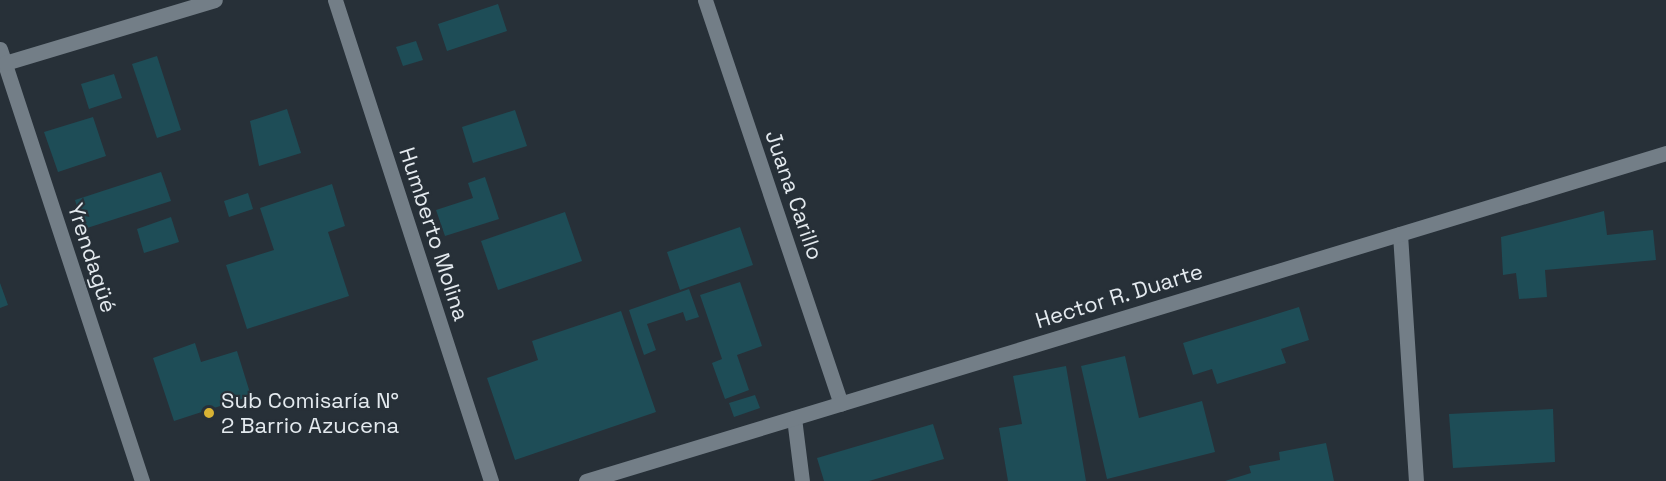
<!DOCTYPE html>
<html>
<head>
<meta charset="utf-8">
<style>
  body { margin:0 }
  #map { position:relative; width:1666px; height:481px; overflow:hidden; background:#273038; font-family:"Space Grotesk",sans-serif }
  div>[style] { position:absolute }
  .building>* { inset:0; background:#1e4d57 }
  .minor>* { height:15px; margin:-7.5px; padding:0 7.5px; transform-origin:7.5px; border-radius:7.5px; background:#737e87 }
  .tertiary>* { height:15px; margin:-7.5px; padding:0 7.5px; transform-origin:7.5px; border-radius:7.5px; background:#737e87 }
  .dots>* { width:16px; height:16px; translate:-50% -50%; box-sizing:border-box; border:3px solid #273038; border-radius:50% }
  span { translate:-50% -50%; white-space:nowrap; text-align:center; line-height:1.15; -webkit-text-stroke:4.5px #273038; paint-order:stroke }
  .street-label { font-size:22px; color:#e4eaef }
  .poi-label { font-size:22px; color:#e4eaef }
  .left { translate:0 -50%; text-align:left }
</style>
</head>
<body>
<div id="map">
  <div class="building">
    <i style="clip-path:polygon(498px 4px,507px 31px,447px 51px,438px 24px)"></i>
    <i style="clip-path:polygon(416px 41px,423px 60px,403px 66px,396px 47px)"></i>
    <i style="clip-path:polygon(157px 56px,181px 130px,157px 138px,132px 64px)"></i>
    <i style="clip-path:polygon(114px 74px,122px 98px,89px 109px,81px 84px)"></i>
    <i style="clip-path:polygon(287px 109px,301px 153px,259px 166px,250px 121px)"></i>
    <i style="clip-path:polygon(515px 110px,527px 146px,473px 163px,462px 127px)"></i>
    <i style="clip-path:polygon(93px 117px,106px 156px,58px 172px,44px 132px)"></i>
    <i style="clip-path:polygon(161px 172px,171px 201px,84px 229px,75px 200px)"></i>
    <i style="clip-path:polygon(485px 177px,499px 219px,445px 236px,436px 210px,473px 198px,468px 183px)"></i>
    <i style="clip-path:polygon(332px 184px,345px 226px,328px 232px,349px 296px,247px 329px,226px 265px,274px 250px,260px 208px)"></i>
    <i style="clip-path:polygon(248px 193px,253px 209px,229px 217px,224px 201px)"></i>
    <i style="clip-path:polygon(1604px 211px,1607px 235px,1653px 230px,1656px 260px,1545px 270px,1547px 297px,1519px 299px,1516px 273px,1503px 275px,1501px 237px)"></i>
    <i style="clip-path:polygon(565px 212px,582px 261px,498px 290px,481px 241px)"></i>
    <i style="clip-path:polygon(171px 217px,179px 242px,144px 253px,137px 229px)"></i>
    <i style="clip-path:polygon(740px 227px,753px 265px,680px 290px,667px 252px)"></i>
    <i style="clip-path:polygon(740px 282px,762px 346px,737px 355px,749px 390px,725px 399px,712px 363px,722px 359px,700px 295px)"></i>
    <i style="clip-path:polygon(0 283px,8px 305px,0 308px)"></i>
    <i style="clip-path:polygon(689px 289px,699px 317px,686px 321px,683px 312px,647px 324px,656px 350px,644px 355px,629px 310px)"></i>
    <i style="clip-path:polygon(1299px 307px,1309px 340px,1281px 349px,1286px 363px,1217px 384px,1212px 369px,1193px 375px,1183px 343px)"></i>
    <i style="clip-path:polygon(621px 311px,656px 412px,515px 460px,487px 378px,538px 360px,532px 341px)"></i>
    <i style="clip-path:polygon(195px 343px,201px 362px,237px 351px,251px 396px,174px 421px,153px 358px)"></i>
    <i style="clip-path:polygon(1125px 356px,1139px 418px,1202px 401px,1215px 452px,1107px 479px,1081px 366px)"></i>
    <i style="clip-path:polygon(1066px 366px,1086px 481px,1008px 481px,999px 428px,1022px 424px,1013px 376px)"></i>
    <i style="clip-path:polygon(755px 395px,760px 408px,734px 417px,729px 403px)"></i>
    <i style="clip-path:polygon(1553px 409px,1555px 462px,1453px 468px,1449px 414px)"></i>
    <i style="clip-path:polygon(933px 424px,944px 459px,869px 481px,824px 481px,817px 458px)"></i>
    <i style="clip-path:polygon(1326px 443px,1334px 481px,1225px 481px,1251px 473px,1249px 466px,1280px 460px,1279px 452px)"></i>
  </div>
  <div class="minor">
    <i style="left:335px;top:0;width:506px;rotate:72.03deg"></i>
    <i style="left:705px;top:0;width:426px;rotate:71.4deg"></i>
    <i style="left:0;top:49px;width:455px;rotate:71.8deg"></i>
    <i style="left:5px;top:63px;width:219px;rotate:-16.7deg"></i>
    <i style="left:1400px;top:234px;width:248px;rotate:86.3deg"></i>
    <i style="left:794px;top:418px;width:64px;rotate:82.8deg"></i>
  </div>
  <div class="tertiary">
    <i style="left:586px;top:481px;width:1129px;rotate:-16.89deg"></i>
  </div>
  <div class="dots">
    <i style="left:209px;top:413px;background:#d9b334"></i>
  </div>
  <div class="street-label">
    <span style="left:794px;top:195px;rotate:71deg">Juana Carillo</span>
    <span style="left:434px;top:234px;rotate:72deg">Humberto Molina</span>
    <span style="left:92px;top:258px;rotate:72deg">Yrendagüé</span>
    <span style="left:1119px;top:296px;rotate:-17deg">Hector R. Duarte</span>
  </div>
  <div class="poi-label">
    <span class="left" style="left:221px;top:413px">Sub Comisaría N°<br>2 Barrio Azucena</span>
  </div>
</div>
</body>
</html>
